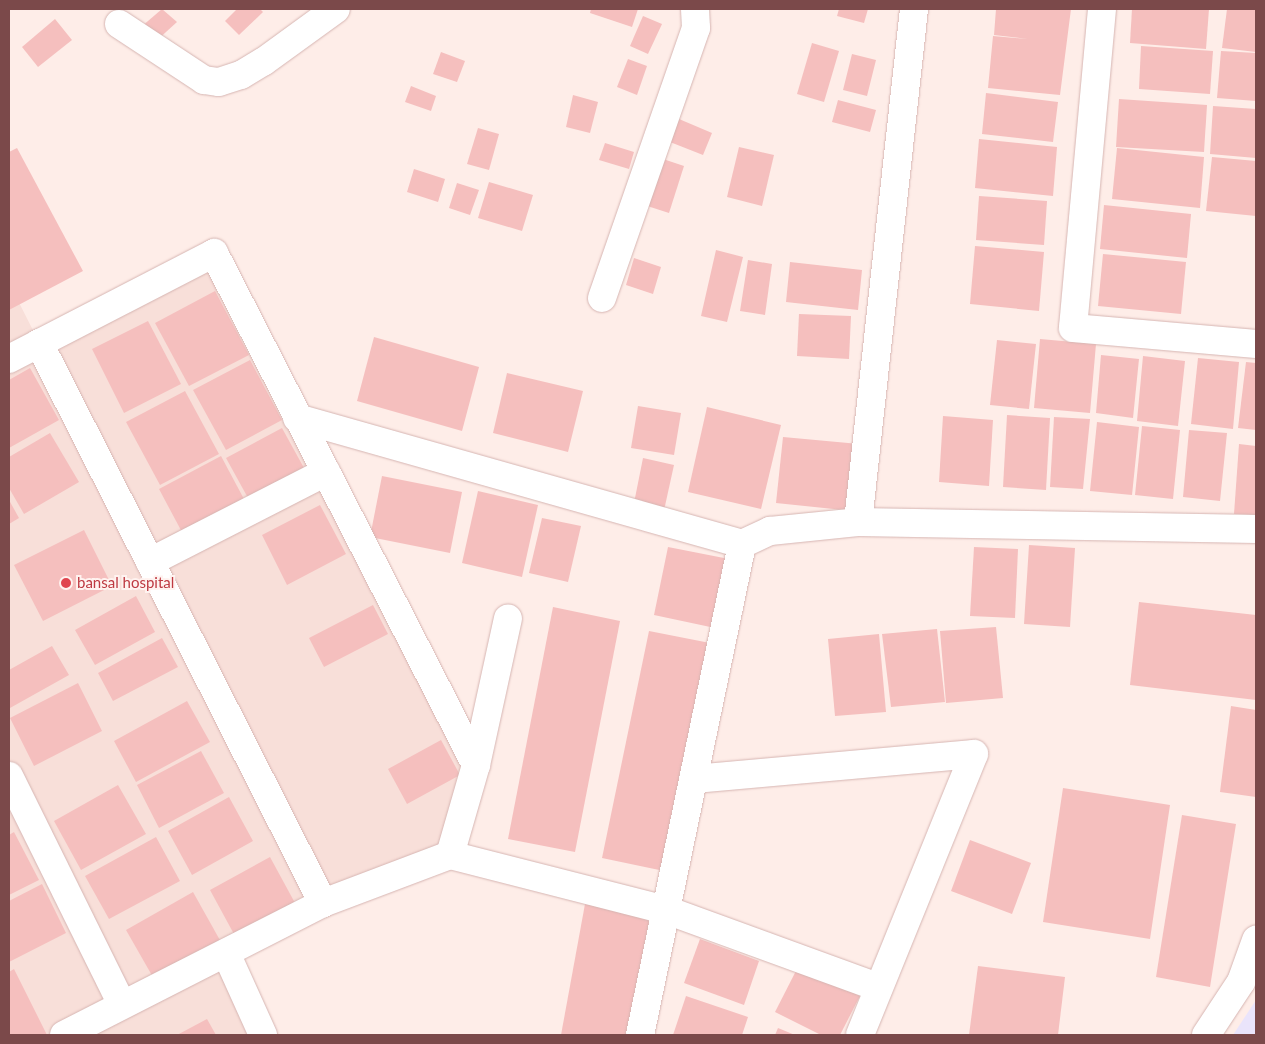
<!DOCTYPE html>
<html>
<head>
<meta charset="utf-8">
<style>
  body { margin:0 }
  #map { position:relative; width:1265px; height:1044px; overflow:hidden; background:#feede8; font-family:Lato,sans-serif }
  div>[style] { position:absolute }
  .residential>* { inset:0; background:#f8dfd9 }
  .education>* { inset:0; background:#eae4fb }
  .building>* { inset:0; background:#f5bfbe }
  .roads { filter:drop-shadow(0 0 1px #d6b5b2) drop-shadow(0 0 1px #d6b5b2) }
  .minor>* { height:28px; margin:-14px; padding:0 14px; transform-origin:14px; border-radius:14px; background:#fff }
  .dots>* { width:14px; height:14px; translate:-50% -50%; box-sizing:border-box; border:2px solid #fff3f0; border-radius:50% }
  span { translate:-50% -50%; white-space:nowrap; text-align:center; line-height:1.15; -webkit-text-stroke:4px #fff3f0; paint-order:stroke }
  .health-label { font-size:15px; color:#be3a42 }
  .left { translate:0 -50%; text-align:left }
  .frame { position:absolute; inset:0; border:10px solid #7b494a; pointer-events:none }
</style>
</head>
<body>
<div id="map">
  <div class="residential">
    <i style="clip-path:polygon(214px 253px,476px 765px,450px 855px,226px 953px,263px 1035px,9px 1035px,9px 283px,39px 342px)"></i>
  </div>
  <div class="education">
    <i style="clip-path:polygon(1256px 1000px,1256px 1035px,1233px 1035px)"></i>
  </div>
  <div class="building">
    <i style="clip-path:polygon(162px 9px,177px 22px,155px 42px,141px 27px)"></i>
    <i style="clip-path:polygon(237px 9px,260px 9px,263px 12px,239px 35px,225px 21px)"></i>
    <i style="clip-path:polygon(591px 9px,638px 9px,632px 27px,590px 13px)"></i>
    <i style="clip-path:polygon(839px 9px,868px 9px,864px 23px,837px 16px)"></i>
    <i style="clip-path:polygon(996px 9px,1071px 9px,1060px 95px,988px 88px,993px 36px,1028px 39px,994px 35px)"></i>
    <i style="clip-path:polygon(1132px 9px,1209px 9px,1206px 49px,1130px 43px)"></i>
    <i style="clip-path:polygon(1227px 9px,1256px 10px,1256px 52px,1222px 48px)"></i>
    <i style="clip-path:polygon(643px 16px,662px 24px,648px 54px,630px 46px)"></i>
    <i style="clip-path:polygon(55px 19px,72px 40px,38px 67px,22px 47px)"></i>
    <i style="clip-path:polygon(812px 43px,839px 51px,824px 102px,797px 94px)"></i>
    <i style="clip-path:polygon(1141px 46px,1213px 51px,1210px 94px,1139px 89px)"></i>
    <i style="clip-path:polygon(1221px 51px,1256px 53px,1256px 101px,1217px 98px)"></i>
    <i style="clip-path:polygon(441px 52px,465px 61px,457px 82px,433px 74px)"></i>
    <i style="clip-path:polygon(852px 54px,876px 60px,867px 96px,843px 90px)"></i>
    <i style="clip-path:polygon(628px 59px,647px 66px,637px 95px,617px 87px)"></i>
    <i style="clip-path:polygon(411px 86px,436px 96px,431px 111px,405px 102px)"></i>
    <i style="clip-path:polygon(986px 93px,1058px 102px,1053px 142px,982px 134px)"></i>
    <i style="clip-path:polygon(573px 95px,598px 102px,590px 133px,566px 127px)"></i>
    <i style="clip-path:polygon(1119px 99px,1207px 105px,1204px 152px,1116px 147px)"></i>
    <i style="clip-path:polygon(838px 100px,876px 110px,870px 132px,832px 122px)"></i>
    <i style="clip-path:polygon(1213px 106px,1256px 109px,1256px 158px,1210px 154px)"></i>
    <i style="clip-path:polygon(679px 119px,712px 133px,703px 155px,670px 142px)"></i>
    <i style="clip-path:polygon(478px 128px,499px 134px,489px 170px,467px 164px)"></i>
    <i style="clip-path:polygon(979px 139px,1057px 147px,1053px 196px,975px 188px)"></i>
    <i style="clip-path:polygon(605px 143px,634px 152px,629px 169px,599px 160px)"></i>
    <i style="clip-path:polygon(739px 147px,774px 155px,762px 206px,727px 197px)"></i>
    <i style="clip-path:polygon(17px 148px,83px 271px,9px 310px,9px 152px)"></i>
    <i style="clip-path:polygon(1117px 148px,1204px 157px,1200px 208px,1112px 199px)"></i>
    <i style="clip-path:polygon(654px 156px,684px 166px,669px 213px,638px 203px)"></i>
    <i style="clip-path:polygon(1212px 157px,1256px 161px,1256px 216px,1206px 211px)"></i>
    <i style="clip-path:polygon(414px 169px,445px 179px,438px 202px,407px 192px)"></i>
    <i style="clip-path:polygon(489px 182px,533px 195px,522px 231px,478px 218px)"></i>
    <i style="clip-path:polygon(457px 183px,479px 190px,470px 215px,449px 208px)"></i>
    <i style="clip-path:polygon(979px 196px,1047px 201px,1044px 245px,976px 240px)"></i>
    <i style="clip-path:polygon(1104px 205px,1191px 214px,1187px 258px,1100px 249px)"></i>
    <i style="clip-path:polygon(975px 246px,1044px 252px,1039px 311px,970px 304px)"></i>
    <i style="clip-path:polygon(716px 250px,743px 257px,727px 322px,701px 316px)"></i>
    <i style="clip-path:polygon(1103px 254px,1186px 262px,1181px 314px,1098px 306px)"></i>
    <i style="clip-path:polygon(634px 258px,661px 267px,653px 294px,626px 285px)"></i>
    <i style="clip-path:polygon(748px 260px,772px 264px,765px 315px,740px 311px)"></i>
    <i style="clip-path:polygon(790px 262px,862px 270px,858px 310px,786px 302px)"></i>
    <i style="clip-path:polygon(215px 291px,249px 355px,189px 386px,155px 323px)"></i>
    <i style="clip-path:polygon(799px 314px,851px 316px,849px 359px,797px 356px)"></i>
    <i style="clip-path:polygon(148px 321px,181px 384px,124px 413px,92px 349px)"></i>
    <i style="clip-path:polygon(374px 337px,479px 367px,462px 431px,357px 401px)"></i>
    <i style="clip-path:polygon(1040px 339px,1096px 344px,1090px 413px,1034px 408px)"></i>
    <i style="clip-path:polygon(997px 340px,1036px 344px,1029px 409px,990px 405px)"></i>
    <i style="clip-path:polygon(1101px 355px,1139px 359px,1133px 418px,1096px 413px)"></i>
    <i style="clip-path:polygon(1143px 356px,1185px 361px,1178px 426px,1137px 421px)"></i>
    <i style="clip-path:polygon(1198px 358px,1239px 362px,1233px 429px,1191px 424px)"></i>
    <i style="clip-path:polygon(250px 360px,282px 420px,226px 450px,193px 390px)"></i>
    <i style="clip-path:polygon(1246px 362px,1256px 363px,1256px 430px,1238px 428px)"></i>
    <i style="clip-path:polygon(30px 368px,59px 420px,9px 448px,9px 380px)"></i>
    <i style="clip-path:polygon(507px 373px,583px 391px,568px 452px,493px 433px)"></i>
    <i style="clip-path:polygon(185px 391px,219px 454px,160px 485px,126px 422px)"></i>
    <i style="clip-path:polygon(638px 406px,681px 413px,674px 455px,631px 448px)"></i>
    <i style="clip-path:polygon(707px 407px,781px 425px,761px 509px,688px 492px)"></i>
    <i style="clip-path:polygon(1007px 415px,1050px 418px,1046px 490px,1003px 487px)"></i>
    <i style="clip-path:polygon(943px 416px,993px 420px,989px 486px,939px 482px)"></i>
    <i style="clip-path:polygon(1054px 417px,1090px 419px,1083px 489px,1050px 487px)"></i>
    <i style="clip-path:polygon(1097px 422px,1139px 427px,1132px 495px,1090px 491px)"></i>
    <i style="clip-path:polygon(1142px 426px,1180px 430px,1173px 499px,1135px 495px)"></i>
    <i style="clip-path:polygon(282px 428px,304px 468px,248px 498px,226px 458px)"></i>
    <i style="clip-path:polygon(1189px 430px,1227px 433px,1220px 501px,1183px 497px)"></i>
    <i style="clip-path:polygon(50px 433px,79px 482px,24px 514px,9px 488px,9px 457px)"></i>
    <i style="clip-path:polygon(783px 437px,859px 444px,853px 511px,776px 503px)"></i>
    <i style="clip-path:polygon(1239px 444px,1256px 446px,1256px 515px,1234px 514px)"></i>
    <i style="clip-path:polygon(221px 456px,245px 501px,183px 534px,159px 489px)"></i>
    <i style="clip-path:polygon(643px 458px,674px 465px,663px 515px,633px 508px)"></i>
    <i style="clip-path:polygon(382px 476px,462px 492px,450px 553px,370px 537px)"></i>
    <i style="clip-path:polygon(478px 491px,538px 505px,522px 577px,462px 563px)"></i>
    <i style="clip-path:polygon(9px 500px,19px 518px,9px 524px)"></i>
    <i style="clip-path:polygon(320px 505px,346px 554px,287px 585px,262px 535px)"></i>
    <i style="clip-path:polygon(542px 518px,581px 526px,568px 582px,529px 573px)"></i>
    <i style="clip-path:polygon(84px 530px,112px 586px,43px 621px,14px 565px)"></i>
    <i style="clip-path:polygon(1029px 545px,1075px 548px,1070px 627px,1024px 624px)"></i>
    <i style="clip-path:polygon(668px 547px,729px 559px,715px 628px,654px 615px)"></i>
    <i style="clip-path:polygon(974px 547px,1018px 549px,1015px 618px,970px 616px)"></i>
    <i style="clip-path:polygon(136px 596px,155px 632px,95px 665px,75px 630px)"></i>
    <i style="clip-path:polygon(1139px 602px,1256px 615px,1256px 700px,1130px 685px)"></i>
    <i style="clip-path:polygon(373px 605px,388px 634px,324px 667px,309px 638px)"></i>
    <i style="clip-path:polygon(553px 607px,620px 621px,575px 852px,508px 839px)"></i>
    <i style="clip-path:polygon(996px 627px,1003px 698px,946px 703px,940px 631px)"></i>
    <i style="clip-path:polygon(937px 629px,945px 702px,891px 707px,882px 634px)"></i>
    <i style="clip-path:polygon(649px 631px,710px 643px,664px 871px,602px 858px)"></i>
    <i style="clip-path:polygon(879px 634px,886px 712px,835px 716px,828px 639px)"></i>
    <i style="clip-path:polygon(162px 638px,178px 667px,113px 701px,98px 673px)"></i>
    <i style="clip-path:polygon(52px 646px,69px 675px,10px 708px,9px 670px)"></i>
    <i style="clip-path:polygon(78px 683px,102px 731px,34px 766px,10px 718px)"></i>
    <i style="clip-path:polygon(187px 701px,210px 742px,136px 782px,114px 741px)"></i>
    <i style="clip-path:polygon(1231px 706px,1256px 710px,1256px 797px,1220px 792px)"></i>
    <i style="clip-path:polygon(441px 740px,460px 775px,407px 804px,388px 769px)"></i>
    <i style="clip-path:polygon(201px 751px,224px 793px,159px 828px,137px 785px)"></i>
    <i style="clip-path:polygon(118px 785px,146px 834px,81px 870px,54px 821px)"></i>
    <i style="clip-path:polygon(1063px 788px,1170px 805px,1150px 939px,1043px 922px)"></i>
    <i style="clip-path:polygon(229px 797px,253px 841px,192px 875px,168px 831px)"></i>
    <i style="clip-path:polygon(1182px 815px,1236px 824px,1210px 987px,1156px 977px)"></i>
    <i style="clip-path:polygon(14px 832px,39px 880px,9px 895px,9px 835px)"></i>
    <i style="clip-path:polygon(156px 837px,180px 881px,109px 919px,85px 876px)"></i>
    <i style="clip-path:polygon(970px 840px,1031px 863px,1012px 914px,951px 891px)"></i>
    <i style="clip-path:polygon(270px 857px,295px 903px,235px 936px,210px 890px)"></i>
    <i style="clip-path:polygon(42px 884px,66px 933px,9px 962px,9px 901px)"></i>
    <i style="clip-path:polygon(193px 892px,221px 942px,154px 979px,126px 930px)"></i>
    <i style="clip-path:polygon(585px 904px,650px 917px,627px 1035px,561px 1035px)"></i>
    <i style="clip-path:polygon(700px 939px,759px 961px,744px 1005px,684px 983px)"></i>
    <i style="clip-path:polygon(799px 965px,860px 996px,840px 1035px,821px 1035px,775px 1012px)"></i>
    <i style="clip-path:polygon(978px 966px,1065px 977px,1058px 1035px,969px 1035px)"></i>
    <i style="clip-path:polygon(14px 969px,47px 1035px,9px 1035px,9px 972px)"></i>
    <i style="clip-path:polygon(686px 996px,748px 1017px,742px 1035px,673px 1035px)"></i>
    <i style="clip-path:polygon(207px 1019px,216px 1035px,177px 1035px)"></i>
    <i style="clip-path:polygon(778px 1028px,795px 1035px,775px 1035px)"></i>
  </div>
  <div class="roads">
    <div class="minor">
      <i style="left:1102px;top:9px;width:320px;rotate:95.2deg"></i>
      <i style="left:1073px;top:328px;width:184px;rotate:5deg"></i>
      <i style="left:119px;top:24px;width:102px;rotate:33.4deg"></i>
      <i style="left:204px;top:80px;width:15px;rotate:8deg"></i>
      <i style="left:219px;top:82px;width:23px;rotate:-18deg"></i>
      <i style="left:241px;top:75px;width:26px;rotate:-31deg"></i>
      <i style="left:263px;top:62px;width:90px;rotate:-36deg"></i>
      <i style="left:602px;top:298px;width:286px;rotate:-70.8deg"></i>
      <i style="left:696px;top:28px;width:19px;rotate:-93deg"></i>
      <i style="left:39px;top:343px;width:628px;rotate:63.11deg"></i>
      <i style="left:9px;top:359px;width:231px;rotate:-27.3deg"></i>
      <i style="left:214px;top:253px;width:575px;rotate:62.9deg"></i>
      <i style="left:297px;top:418px;width:462px;rotate:15.8deg"></i>
      <i style="left:858px;top:522px;width:398px;rotate:1deg"></i>
      <i style="left:150px;top:562px;width:198px;rotate:-27.1deg"></i>
      <i style="left:9px;top:776px;width:255px;rotate:63.7deg"></i>
      <i style="left:694px;top:779px;width:281px;rotate:-5.1deg"></i>
      <i style="left:974px;top:754px;width:303px;rotate:112.1deg"></i>
      <i style="left:450px;top:855px;width:94px;rotate:-73.9deg"></i>
      <i style="left:476px;top:765px;width:150px;rotate:-77.7deg"></i>
      <i style="left:226px;top:953px;width:90px;rotate:65.7deg"></i>
      <i style="left:64px;top:1035px;width:291px;rotate:-27deg"></i>
      <i style="left:323px;top:903px;width:136px;rotate:-20.7deg"></i>
      <i style="left:450px;top:855px;width:223px;rotate:14.3deg"></i>
      <i style="left:666px;top:910px;width:226px;rotate:20deg"></i>
      <i style="left:640px;top:1035px;width:501px;rotate:-78.26deg"></i>
      <i style="left:742px;top:544px;width:31px;rotate:-25deg"></i>
      <i style="left:770px;top:531px;width:88px;rotate:-5.8deg"></i>
      <i style="left:858px;top:522px;width:516px;rotate:-83.77deg"></i>
      <i style="left:1206px;top:1035px;width:64px;rotate:-56.6deg"></i>
      <i style="left:1241px;top:982px;width:45px;rotate:-70.3deg"></i>
    </div>
  </div>
  <div class="dots">
    <i style="left:66px;top:583px;background:#e0444e"></i>
  </div>
  <div class="health-label">
    <span class="left" style="left:77px;top:583px">bansal hospital</span>
  </div>
  <div class="frame"></div>
</div>
</body>
</html>
